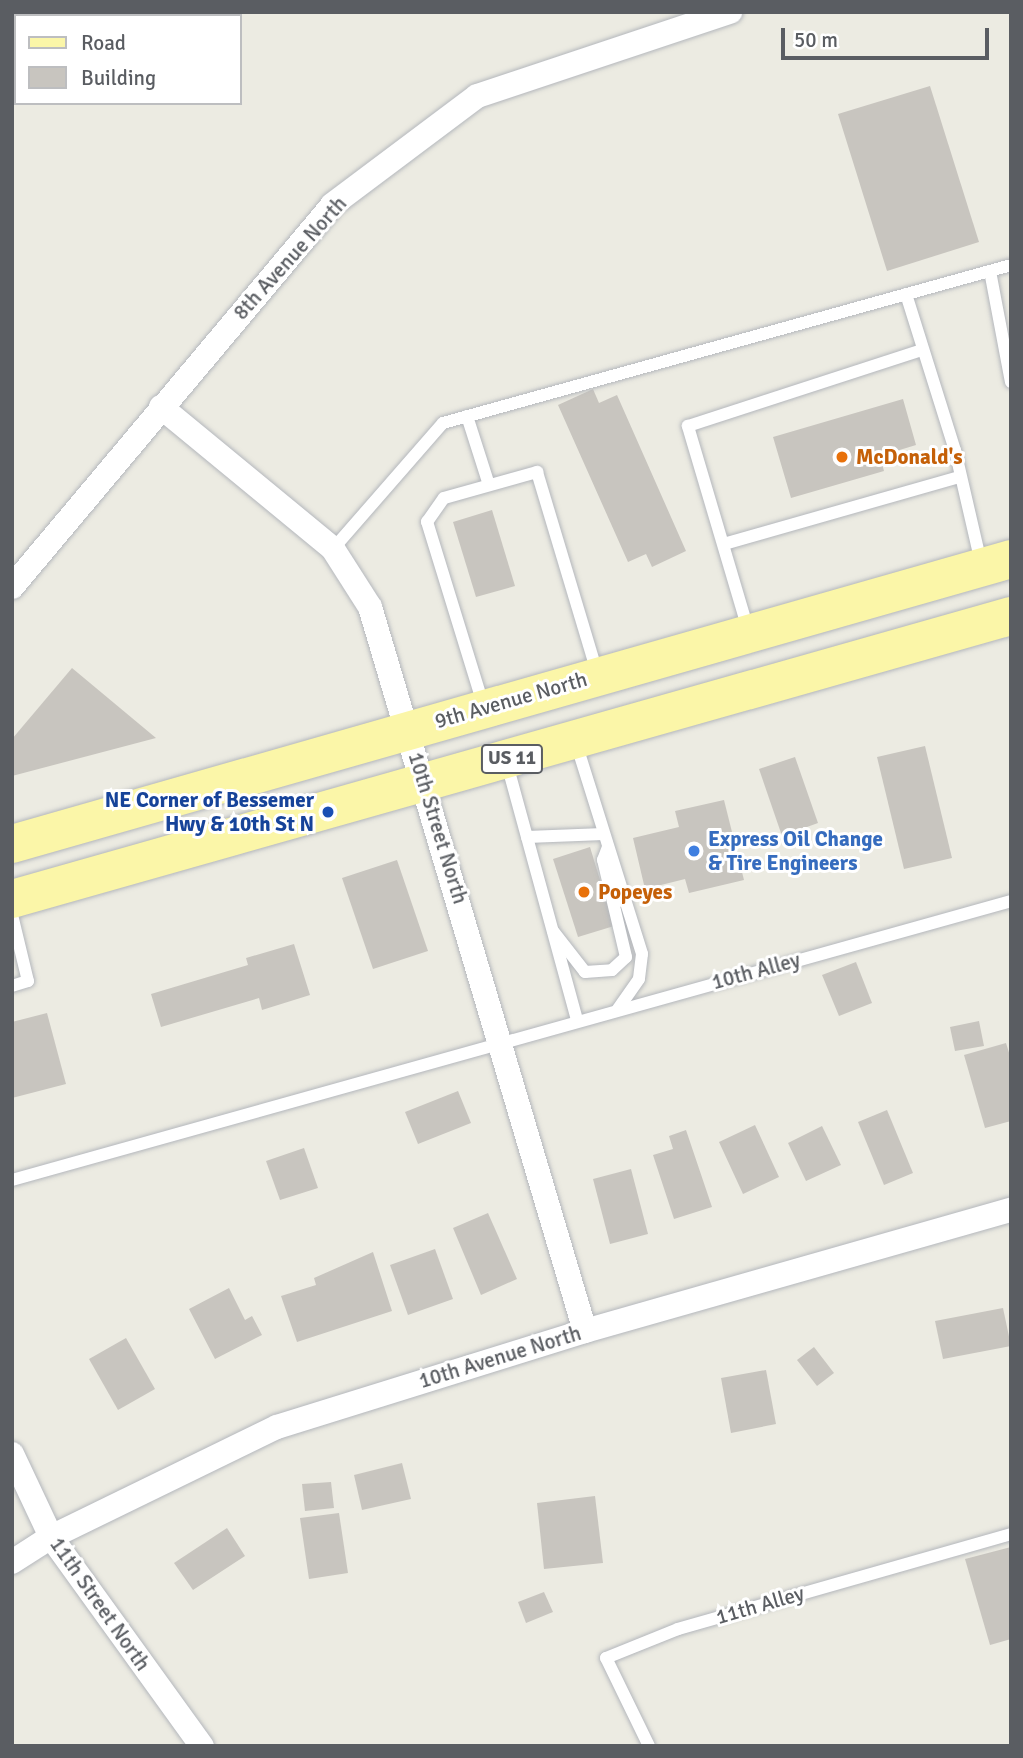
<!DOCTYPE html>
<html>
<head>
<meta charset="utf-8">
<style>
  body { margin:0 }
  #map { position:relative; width:1023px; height:1758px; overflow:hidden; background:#ecebe2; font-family:Signika,sans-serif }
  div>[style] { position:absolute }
  .building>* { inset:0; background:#c8c5bf }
  .roads { filter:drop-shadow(0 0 2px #b4b7bc) drop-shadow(0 0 2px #b4b7bc) }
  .service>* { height:12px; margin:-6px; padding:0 6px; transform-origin:6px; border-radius:6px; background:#fff }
  .minor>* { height:24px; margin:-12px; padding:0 12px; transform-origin:12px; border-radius:12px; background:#fff }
  .primary>* { height:38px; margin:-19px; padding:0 19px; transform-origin:19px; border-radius:19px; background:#fbf6a8 }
  .dots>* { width:19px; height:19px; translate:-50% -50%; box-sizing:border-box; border:4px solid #fff; border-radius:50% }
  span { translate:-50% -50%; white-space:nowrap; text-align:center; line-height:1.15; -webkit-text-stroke:6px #fff; paint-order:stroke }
  .shield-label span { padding:2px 5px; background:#fff; border:2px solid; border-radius:5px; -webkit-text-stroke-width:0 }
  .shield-label { font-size:19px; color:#5a5d62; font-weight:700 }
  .street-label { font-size:21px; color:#5a5d62 }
  .food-label { font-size:21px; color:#c56008; font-weight:700 }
  .left { translate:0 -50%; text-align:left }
  .transit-label { font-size:21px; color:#164399; font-weight:700 }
  .right { translate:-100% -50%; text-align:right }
  .shop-label { font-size:21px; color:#366cbe; font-weight:700 }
  .frame { position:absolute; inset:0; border:14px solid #5a5d62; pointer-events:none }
  .legend { position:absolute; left:14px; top:14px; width:228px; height:91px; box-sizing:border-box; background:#fff; border:2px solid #bdbec0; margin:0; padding:9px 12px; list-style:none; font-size:21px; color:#5a5d62 }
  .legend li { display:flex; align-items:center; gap:14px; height:35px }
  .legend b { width:35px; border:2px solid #bdbec0 }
  .scale { position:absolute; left:781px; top:28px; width:208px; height:32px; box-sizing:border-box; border:4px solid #5a5d62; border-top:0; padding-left:9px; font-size:21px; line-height:24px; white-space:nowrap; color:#5a5d62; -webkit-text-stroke:5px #fff; paint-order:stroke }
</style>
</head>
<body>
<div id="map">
  <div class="building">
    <i style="clip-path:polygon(930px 86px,979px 242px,887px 271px,838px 114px)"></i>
    <i style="clip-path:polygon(593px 389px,599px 403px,617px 395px,686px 551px,652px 567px,646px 554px,628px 562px,558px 405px)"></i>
    <i style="clip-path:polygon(903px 399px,916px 445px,880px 456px,884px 471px,791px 498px,773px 437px)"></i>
    <i style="clip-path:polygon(492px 510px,515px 586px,476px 597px,453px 522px)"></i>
    <i style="clip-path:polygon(72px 668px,156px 738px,12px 776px,12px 739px)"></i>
    <i style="clip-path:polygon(925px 746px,952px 858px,904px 869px,877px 757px)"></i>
    <i style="clip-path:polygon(795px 757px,818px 823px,782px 836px,759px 769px)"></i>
    <i style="clip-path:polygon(724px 800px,744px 880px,689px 893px,685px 879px,645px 889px,633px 838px,679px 827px,675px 811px)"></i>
    <i style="clip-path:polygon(590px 847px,614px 926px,578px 937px,553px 859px)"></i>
    <i style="clip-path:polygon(397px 860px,428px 951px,373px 969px,342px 878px)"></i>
    <i style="clip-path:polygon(294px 944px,310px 995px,262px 1010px,259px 998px,161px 1027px,151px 994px,248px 965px,246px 958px)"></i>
    <i style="clip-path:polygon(856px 962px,872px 1003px,839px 1016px,822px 975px)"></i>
    <i style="clip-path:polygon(47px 1013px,66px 1084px,12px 1098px,12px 1022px)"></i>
    <i style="clip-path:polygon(979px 1021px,984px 1046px,955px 1051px,950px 1027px)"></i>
    <i style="clip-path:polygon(1006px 1043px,1011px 1059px,1011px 1121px,985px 1128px,964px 1055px)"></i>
    <i style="clip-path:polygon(458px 1091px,471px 1123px,418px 1144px,405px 1112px)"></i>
    <i style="clip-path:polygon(887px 1110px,913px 1173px,884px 1185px,858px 1122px)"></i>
    <i style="clip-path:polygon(755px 1125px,779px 1177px,743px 1194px,719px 1142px)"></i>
    <i style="clip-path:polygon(822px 1126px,841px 1165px,806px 1181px,788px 1143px)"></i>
    <i style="clip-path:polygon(686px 1130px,712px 1207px,674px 1219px,653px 1155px,673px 1149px,669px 1136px)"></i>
    <i style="clip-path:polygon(304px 1148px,318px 1188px,280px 1200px,266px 1161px)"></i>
    <i style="clip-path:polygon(631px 1169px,648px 1234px,610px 1244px,593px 1179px)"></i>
    <i style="clip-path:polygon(488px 1213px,517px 1279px,481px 1295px,453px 1228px)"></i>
    <i style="clip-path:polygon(435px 1249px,453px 1299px,408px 1315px,390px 1265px)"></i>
    <i style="clip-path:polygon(373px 1252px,392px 1311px,297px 1342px,281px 1296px,316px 1285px,314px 1278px)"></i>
    <i style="clip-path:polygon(229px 1288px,245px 1320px,252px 1316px,262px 1335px,215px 1359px,189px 1309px)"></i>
    <i style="clip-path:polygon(1003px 1308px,1011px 1346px,943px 1359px,935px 1321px)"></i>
    <i style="clip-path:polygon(126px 1338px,155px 1389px,118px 1410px,89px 1359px)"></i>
    <i style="clip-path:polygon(814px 1347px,834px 1373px,817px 1386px,797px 1360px)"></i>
    <i style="clip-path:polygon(766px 1370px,776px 1424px,731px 1433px,721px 1378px)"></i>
    <i style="clip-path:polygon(402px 1463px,411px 1499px,362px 1510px,354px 1475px)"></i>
    <i style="clip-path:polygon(331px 1482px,334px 1508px,305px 1511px,302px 1484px)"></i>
    <i style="clip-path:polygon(595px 1496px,603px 1563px,544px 1569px,537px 1503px)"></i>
    <i style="clip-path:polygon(339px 1513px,348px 1573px,309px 1579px,300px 1518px)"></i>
    <i style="clip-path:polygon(227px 1528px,245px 1556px,193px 1590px,174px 1563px)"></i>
    <i style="clip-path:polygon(1011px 1547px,1011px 1639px,990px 1645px,965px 1559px)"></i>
    <i style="clip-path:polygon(544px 1592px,553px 1612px,526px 1623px,518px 1602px)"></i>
  </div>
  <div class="roads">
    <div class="service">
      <i style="left:990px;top:271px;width:113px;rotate:79.3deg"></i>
      <i style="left:906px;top:294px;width:164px;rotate:72.6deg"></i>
      <i style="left:955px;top:450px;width:116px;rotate:77deg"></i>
      <i style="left:467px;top:416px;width:72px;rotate:72.3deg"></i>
      <i style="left:724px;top:544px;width:244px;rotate:-15.9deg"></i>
      <i style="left:333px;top:549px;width:167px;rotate:-48.9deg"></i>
      <i style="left:443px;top:423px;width:590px;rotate:-15.54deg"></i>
      <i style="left:748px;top:629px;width:212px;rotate:-106.5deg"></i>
      <i style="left:688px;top:426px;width:246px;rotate:-18deg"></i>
      <i style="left:484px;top:707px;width:194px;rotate:-107.1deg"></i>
      <i style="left:427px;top:522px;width:29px;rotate:-55deg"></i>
      <i style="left:444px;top:498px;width:97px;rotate:-15.6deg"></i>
      <i style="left:537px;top:472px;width:209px;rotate:73.3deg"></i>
      <i style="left:576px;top:743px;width:221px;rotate:72.6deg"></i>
      <i style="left:642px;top:954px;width:25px;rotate:97deg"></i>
      <i style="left:639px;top:979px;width:37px;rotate:125deg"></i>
      <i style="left:507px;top:764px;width:265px;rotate:74.7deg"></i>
      <i style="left:527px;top:837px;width:77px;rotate:-2.2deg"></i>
      <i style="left:12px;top:915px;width:68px;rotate:76.4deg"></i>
      <i style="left:28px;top:981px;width:17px;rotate:163deg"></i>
      <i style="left:553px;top:931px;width:52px;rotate:52deg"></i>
      <i style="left:585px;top:972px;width:27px;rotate:-4deg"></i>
      <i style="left:612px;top:970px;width:19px;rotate:-43deg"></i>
      <i style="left:626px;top:957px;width:100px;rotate:-103.3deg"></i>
      <i style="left:603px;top:860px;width:14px;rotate:-69deg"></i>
      <i style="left:12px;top:1180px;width:1037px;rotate:-15.6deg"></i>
      <i style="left:649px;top:1746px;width:98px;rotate:-116deg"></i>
      <i style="left:606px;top:1658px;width:78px;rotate:-21.9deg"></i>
      <i style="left:678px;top:1629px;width:346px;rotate:-15.9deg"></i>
    </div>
    <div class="minor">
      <i style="left:161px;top:407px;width:223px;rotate:39.5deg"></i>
      <i style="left:333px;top:549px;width:69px;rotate:57.5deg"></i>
      <i style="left:370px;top:607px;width:755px;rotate:73.46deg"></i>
      <i style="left:12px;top:587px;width:498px;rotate:-50deg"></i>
      <i style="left:332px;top:205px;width:181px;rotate:-36.9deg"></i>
      <i style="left:477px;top:96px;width:267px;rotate:-18.4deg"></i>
      <i style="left:12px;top:1454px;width:92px;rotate:64.8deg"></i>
      <i style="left:51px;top:1537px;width:258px;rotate:54.2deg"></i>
      <i style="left:12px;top:1562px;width:46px;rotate:-32.7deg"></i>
      <i style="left:51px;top:1537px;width:251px;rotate:-26deg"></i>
      <i style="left:277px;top:1427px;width:323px;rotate:-17.3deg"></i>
      <i style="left:585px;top:1331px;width:443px;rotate:-15.9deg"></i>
    </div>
    <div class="primary">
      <i style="left:12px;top:844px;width:1039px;rotate:-15.92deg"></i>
      <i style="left:12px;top:899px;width:1038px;rotate:-15.82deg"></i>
    </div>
  </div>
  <div class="dots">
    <i style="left:842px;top:457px;background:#e8710a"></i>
    <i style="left:328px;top:812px;background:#1a4fb4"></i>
    <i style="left:694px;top:851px;background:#3f7fe0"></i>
    <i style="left:584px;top:892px;background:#e8710a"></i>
  </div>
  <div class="shield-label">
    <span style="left:512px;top:759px">US 11</span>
  </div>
  <div class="street-label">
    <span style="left:290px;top:258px;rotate:-48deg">8th Avenue North</span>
    <span style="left:511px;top:700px;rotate:-16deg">9th Avenue North</span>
    <span style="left:438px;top:828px;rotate:73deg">10th Street North</span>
    <span style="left:756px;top:971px;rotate:-15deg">10th Alley</span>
    <span style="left:500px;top:1357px;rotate:-17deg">10th Avenue North</span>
    <span style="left:100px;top:1604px;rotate:55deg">11th Street North</span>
    <span style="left:760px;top:1605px;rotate:-16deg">11th Alley</span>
  </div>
  <div class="food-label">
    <span class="left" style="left:856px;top:457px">McDonald's</span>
    <span class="left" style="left:598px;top:892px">Popeyes</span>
  </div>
  <div class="transit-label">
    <span class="right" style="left:314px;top:812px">NE Corner of Bessemer<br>Hwy &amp; 10th St N</span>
  </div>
  <div class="shop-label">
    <span class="left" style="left:708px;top:851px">Express Oil Change<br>&amp; Tire Engineers</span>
  </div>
  <div class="frame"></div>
  <ul class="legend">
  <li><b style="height:9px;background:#fbf6a8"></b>Road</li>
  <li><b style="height:19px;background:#c8c5bf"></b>Building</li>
  </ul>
  <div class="scale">50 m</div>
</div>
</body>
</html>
